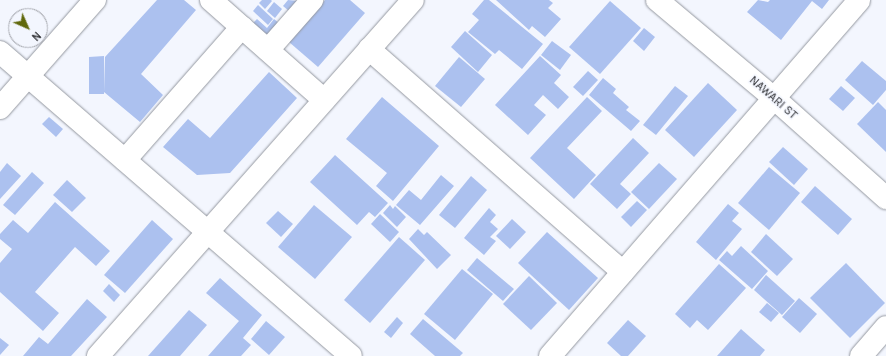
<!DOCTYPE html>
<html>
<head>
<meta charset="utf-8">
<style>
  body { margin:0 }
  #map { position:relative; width:886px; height:356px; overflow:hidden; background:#f3f6fe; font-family:Karla,sans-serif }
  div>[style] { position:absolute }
  .building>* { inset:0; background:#acc1ef }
  .roads { filter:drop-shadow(0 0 1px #9498a0) drop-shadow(0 0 1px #9498a0) }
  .minor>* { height:22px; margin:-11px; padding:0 11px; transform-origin:11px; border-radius:11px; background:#fff }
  span { translate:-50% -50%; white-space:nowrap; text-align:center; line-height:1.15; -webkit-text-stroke:3px #f3f6fe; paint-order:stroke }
  .street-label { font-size:12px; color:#2b2c30 }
  .north { position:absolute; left:8px; top:8px; width:40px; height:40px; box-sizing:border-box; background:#f3f6fe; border:1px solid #a3a5ac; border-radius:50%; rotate:135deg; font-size:11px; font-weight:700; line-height:16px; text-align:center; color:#2b2c30 }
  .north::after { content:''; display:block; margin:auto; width:14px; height:18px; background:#60680c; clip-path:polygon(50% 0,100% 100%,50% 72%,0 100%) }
</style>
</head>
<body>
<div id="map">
  <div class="building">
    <i style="clip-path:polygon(157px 0,184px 0,196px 10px,141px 74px,163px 95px,140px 122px,104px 92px,105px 57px)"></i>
    <i style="clip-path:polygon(262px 0,271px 0,272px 1px,265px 9px,259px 3px)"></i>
    <i style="clip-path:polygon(288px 0,298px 1px,289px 11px,283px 6px)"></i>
    <i style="clip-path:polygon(325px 0,350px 0,365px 13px,318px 67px,289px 42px)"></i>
    <i style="clip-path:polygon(484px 0,489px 0,543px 44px,522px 69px,499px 50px,495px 54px,468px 32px,479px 20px,472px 14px)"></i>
    <i style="clip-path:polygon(496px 0,549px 0,553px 3px,548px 8px,561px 19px,545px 37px,532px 26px,529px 30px)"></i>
    <i style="clip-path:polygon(758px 0,768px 2px,770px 0,829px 0,822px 9px,812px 1px,781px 40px,747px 12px)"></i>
    <i style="clip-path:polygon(610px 1px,641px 28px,600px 74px,569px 47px)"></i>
    <i style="clip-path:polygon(274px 2px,282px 9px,275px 18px,267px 11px)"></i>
    <i style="clip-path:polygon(258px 5px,273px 19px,268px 25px,253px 11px)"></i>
    <i style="clip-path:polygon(257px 19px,267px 28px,274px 19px,280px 24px,266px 40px,250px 26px)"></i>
    <i style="clip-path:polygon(644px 28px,655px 37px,644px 51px,633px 41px)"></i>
    <i style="clip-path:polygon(465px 31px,492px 55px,478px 72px,451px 47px)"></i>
    <i style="clip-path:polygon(552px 41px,571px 55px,560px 70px,541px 55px)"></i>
    <i style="clip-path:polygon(104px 56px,104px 94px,89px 94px,89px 57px)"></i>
    <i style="clip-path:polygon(540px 56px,561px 75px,554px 83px,569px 97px,558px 109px,543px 95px,534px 105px,546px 115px,528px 135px,495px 105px)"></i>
    <i style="clip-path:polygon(459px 57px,485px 79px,461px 107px,435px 86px)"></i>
    <i style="clip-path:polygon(862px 61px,886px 81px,886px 90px,873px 105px,845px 80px)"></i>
    <i style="clip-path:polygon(588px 71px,598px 80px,583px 96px,573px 87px)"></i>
    <i style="clip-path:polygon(269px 72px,297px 98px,230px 173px,197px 175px,163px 147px,188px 119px,210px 138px)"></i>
    <i style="clip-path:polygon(603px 78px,616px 89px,613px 93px,629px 107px,626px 110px,640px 121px,631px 131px,589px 95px)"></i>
    <i style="clip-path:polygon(708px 83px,737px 110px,694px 157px,665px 130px)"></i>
    <i style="clip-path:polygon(675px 86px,688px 96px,656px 135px,643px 125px)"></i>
    <i style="clip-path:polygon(841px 86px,855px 98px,843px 111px,829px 99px)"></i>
    <i style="clip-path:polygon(382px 97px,439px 146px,393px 201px,376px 186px,387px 173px,346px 139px)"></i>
    <i style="clip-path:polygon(587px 97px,602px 111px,567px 148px,596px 175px,574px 199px,530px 158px)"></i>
    <i style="clip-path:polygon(878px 102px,886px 110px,886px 152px,857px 124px)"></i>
    <i style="clip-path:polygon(49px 117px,63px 129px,56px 137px,42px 124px)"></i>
    <i style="clip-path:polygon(633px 138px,649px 153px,620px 184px,631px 194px,617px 209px,590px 184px)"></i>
    <i style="clip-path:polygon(783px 147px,808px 169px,794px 185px,769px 162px)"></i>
    <i style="clip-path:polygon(335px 155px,388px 203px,375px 217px,369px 212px,357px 225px,310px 182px)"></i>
    <i style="clip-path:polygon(7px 163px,21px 176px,0 199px,0 172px)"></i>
    <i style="clip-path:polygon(659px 163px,677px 179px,649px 209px,631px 192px)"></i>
    <i style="clip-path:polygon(769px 167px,800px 193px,769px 230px,738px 203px)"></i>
    <i style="clip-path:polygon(32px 172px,44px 183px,15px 215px,3px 205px)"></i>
    <i style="clip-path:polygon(441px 175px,454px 186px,420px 225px,396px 205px,409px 190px,421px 200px)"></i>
    <i style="clip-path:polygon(471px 176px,487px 190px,455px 228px,439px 215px)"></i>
    <i style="clip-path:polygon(67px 180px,86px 198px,72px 212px,53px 195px)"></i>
    <i style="clip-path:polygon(815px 186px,852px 219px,838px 235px,801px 202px)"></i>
    <i style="clip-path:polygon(637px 201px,647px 210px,631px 227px,621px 217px)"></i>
    <i style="clip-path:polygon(55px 202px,110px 251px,96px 266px,75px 247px,35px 292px,59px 313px,43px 331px,0 292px,0 263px,12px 249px,0 239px,0 234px,13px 220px,28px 233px)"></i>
    <i style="clip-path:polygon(728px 204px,739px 213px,732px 221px,742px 229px,716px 260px,696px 242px)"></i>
    <i style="clip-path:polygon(314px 205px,352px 237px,315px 279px,278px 247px)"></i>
    <i style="clip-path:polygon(390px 205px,393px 209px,395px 206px,406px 217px,397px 227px,383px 213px)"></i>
    <i style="clip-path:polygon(489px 208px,496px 215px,490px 222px,498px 229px,490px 237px,496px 241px,484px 255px,464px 238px)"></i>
    <i style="clip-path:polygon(278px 211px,293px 224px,281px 237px,266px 223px)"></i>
    <i style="clip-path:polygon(380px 214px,399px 232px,390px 242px,371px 224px)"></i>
    <i style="clip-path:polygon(512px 219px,526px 232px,510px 249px,496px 236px)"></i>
    <i style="clip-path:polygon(152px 220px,173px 239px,125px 293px,104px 275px)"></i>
    <i style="clip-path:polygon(418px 229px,424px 235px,427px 232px,451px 255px,437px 269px,409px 239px)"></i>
    <i style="clip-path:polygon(547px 232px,598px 278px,569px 310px,518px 263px)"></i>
    <i style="clip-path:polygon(766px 234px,793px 259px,777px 276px,751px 252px)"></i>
    <i style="clip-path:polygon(399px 237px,425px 260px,370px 323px,344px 300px)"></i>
    <i style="clip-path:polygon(741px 246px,768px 271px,752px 289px,719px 260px,727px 251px,732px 256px)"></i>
    <i style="clip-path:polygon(477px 258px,514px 289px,503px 301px,467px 270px)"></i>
    <i style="clip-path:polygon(846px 263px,885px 303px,850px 338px,810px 298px)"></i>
    <i style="clip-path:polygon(719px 264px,746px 288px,708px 330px,697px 320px,690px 328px,675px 314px)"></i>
    <i style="clip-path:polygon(462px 269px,493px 294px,455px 340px,424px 314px)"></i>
    <i style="clip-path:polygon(766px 275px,795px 301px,782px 315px,754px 290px)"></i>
    <i style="clip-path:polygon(529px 276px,557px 303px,531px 330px,503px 304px)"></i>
    <i style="clip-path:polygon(220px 278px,262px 315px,243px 338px,251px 345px,241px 356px,208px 356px,239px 321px,206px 293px)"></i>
    <i style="clip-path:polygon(109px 284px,120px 295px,114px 302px,103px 291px)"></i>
    <i style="clip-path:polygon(799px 298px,817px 314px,800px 333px,782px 317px)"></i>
    <i style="clip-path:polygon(87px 299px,107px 317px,71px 356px,23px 356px,39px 337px,48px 344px)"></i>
    <i style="clip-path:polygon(767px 303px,779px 313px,771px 322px,759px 312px)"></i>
    <i style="clip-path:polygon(189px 310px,207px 325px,180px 356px,148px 356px)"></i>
    <i style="clip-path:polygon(397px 317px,403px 323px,391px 338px,384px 332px)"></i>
    <i style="clip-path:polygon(423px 319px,463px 353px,460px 356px,435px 356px,410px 334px)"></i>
    <i style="clip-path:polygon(628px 320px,646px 336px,628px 356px,621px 356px,607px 343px)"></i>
    <i style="clip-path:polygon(266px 321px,285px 337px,269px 355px,251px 339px)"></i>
    <i style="clip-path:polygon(741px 329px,765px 350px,760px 356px,717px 356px)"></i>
    <i style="clip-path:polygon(0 338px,9px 345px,0 355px)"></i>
  </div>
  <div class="roads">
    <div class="minor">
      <i style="left:211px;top:0;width:151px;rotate:41.5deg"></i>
      <i style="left:657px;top:0;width:154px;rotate:40deg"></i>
      <i style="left:775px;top:99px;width:149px;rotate:41.7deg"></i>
      <i style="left:369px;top:49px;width:338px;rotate:41.3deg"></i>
      <i style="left:268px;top:50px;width:67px;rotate:-48.7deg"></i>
      <i style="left:0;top:52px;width:464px;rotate:40.9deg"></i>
      <i style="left:0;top:108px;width:144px;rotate:-48.7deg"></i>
      <i style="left:125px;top:160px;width:177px;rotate:-48.7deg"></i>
      <i style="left:98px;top:356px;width:475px;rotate:-48.5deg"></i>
      <i style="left:550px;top:356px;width:471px;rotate:-49deg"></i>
      <i style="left:861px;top:356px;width:38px;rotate:-49deg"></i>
    </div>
  </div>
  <div class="street-label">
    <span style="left:773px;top:98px;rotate:41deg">NAWARI ST</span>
  </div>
  <div class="north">N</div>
</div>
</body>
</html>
